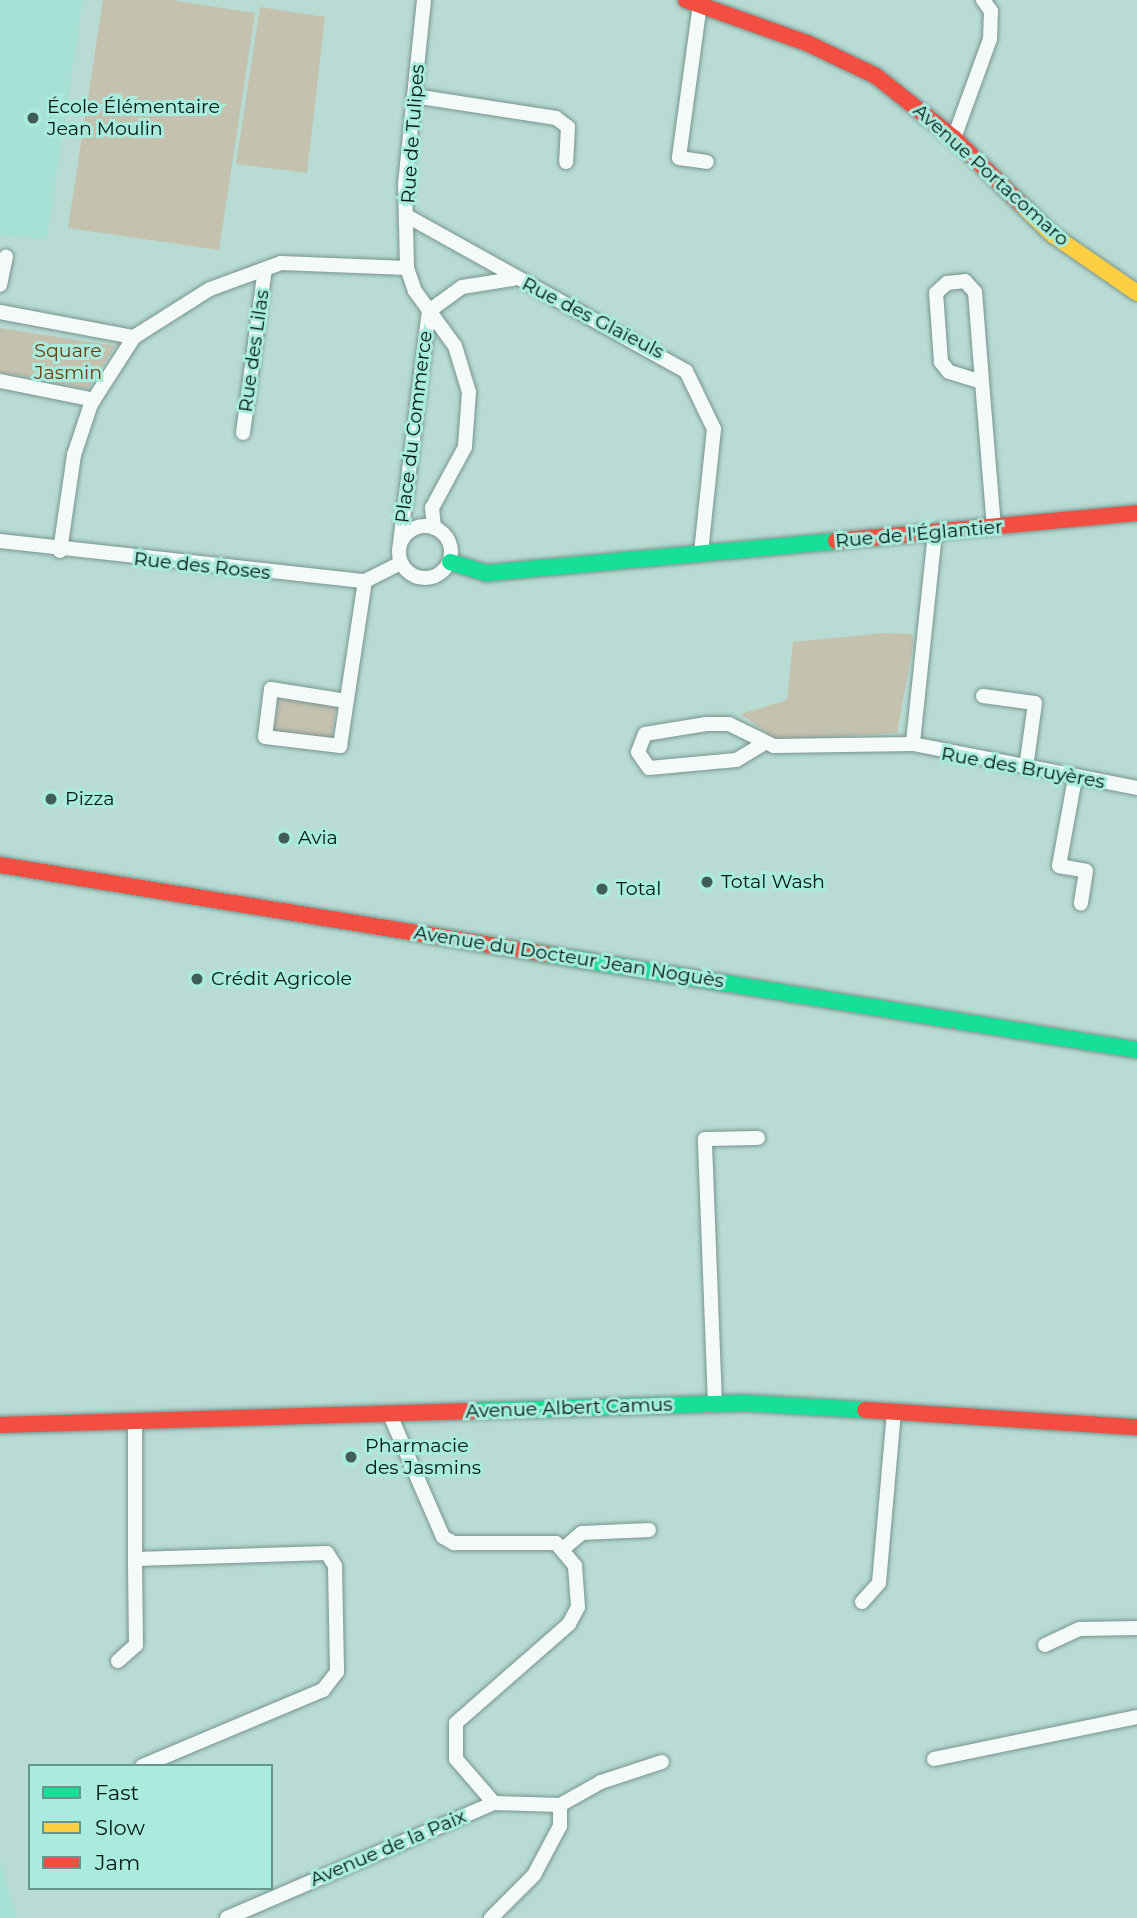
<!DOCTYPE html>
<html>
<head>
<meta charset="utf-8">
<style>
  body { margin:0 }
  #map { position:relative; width:1137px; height:1918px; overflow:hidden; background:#b8dcd4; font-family:Montserrat,sans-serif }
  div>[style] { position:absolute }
  .built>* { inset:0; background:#a7e1d5 }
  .green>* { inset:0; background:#c4c1af }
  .roads { filter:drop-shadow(0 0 2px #78948e) drop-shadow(0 0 2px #78948e) }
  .street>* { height:14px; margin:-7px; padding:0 7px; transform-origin:7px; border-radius:7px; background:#f4faf9 }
  .street>.ring { margin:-7px; padding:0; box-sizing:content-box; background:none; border:14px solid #f4faf9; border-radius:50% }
  .fast>* { height:16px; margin:-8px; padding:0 8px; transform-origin:8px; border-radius:8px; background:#16e098 }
  .slow>* { height:16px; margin:-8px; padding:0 8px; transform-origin:8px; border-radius:8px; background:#ffcf43 }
  .jam>* { height:16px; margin:-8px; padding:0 8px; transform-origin:8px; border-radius:8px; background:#f24e42 }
  .dots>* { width:19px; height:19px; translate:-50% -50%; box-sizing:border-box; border:4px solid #a9ebdc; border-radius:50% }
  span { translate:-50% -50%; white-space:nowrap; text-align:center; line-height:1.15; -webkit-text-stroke:6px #a9ebdc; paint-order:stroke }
  .poi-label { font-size:19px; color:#001914 }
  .left { translate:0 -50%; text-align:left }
  .street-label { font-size:19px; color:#001914 }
  .park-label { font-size:19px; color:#6f3e0f }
  .legend { position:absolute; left:28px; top:1764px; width:245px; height:126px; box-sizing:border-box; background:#a9ebdc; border:2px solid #65978c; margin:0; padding:9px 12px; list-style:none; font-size:21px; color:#001914 }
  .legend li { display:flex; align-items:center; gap:14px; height:35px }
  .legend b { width:35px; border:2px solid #65978c }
</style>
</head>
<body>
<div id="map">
  <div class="built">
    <i style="clip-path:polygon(0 0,83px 0,47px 239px,0 235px)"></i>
    <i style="clip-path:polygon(0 1861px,17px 1918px,0 1918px)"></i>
  </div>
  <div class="green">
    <i style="clip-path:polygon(103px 0,171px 0,255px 13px,219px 250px,68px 228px)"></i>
    <i style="clip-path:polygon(260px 7px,325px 17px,307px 173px,236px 164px)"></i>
    <i style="clip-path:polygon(0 328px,115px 346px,88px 389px,0 372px)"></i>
    <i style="clip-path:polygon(884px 633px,911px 634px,914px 640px,897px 733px,776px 740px,741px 714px,787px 700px,793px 642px)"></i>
    <i style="clip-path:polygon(279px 697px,336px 707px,331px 740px,273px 731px)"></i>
  </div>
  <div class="roads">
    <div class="street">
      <i style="left:424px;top:0;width:185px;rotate:95.9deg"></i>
      <i style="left:405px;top:184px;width:84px;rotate:88.6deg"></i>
      <i style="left:407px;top:268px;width:24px;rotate:71deg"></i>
      <i style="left:415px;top:291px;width:68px;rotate:54deg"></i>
      <i style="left:455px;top:346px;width:48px;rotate:73.1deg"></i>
      <i style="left:469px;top:392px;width:55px;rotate:94.2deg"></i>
      <i style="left:465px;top:447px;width:69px;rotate:118.4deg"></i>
      <i style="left:432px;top:508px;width:20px;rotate:84deg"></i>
      <i style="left:700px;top:4px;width:155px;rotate:97.8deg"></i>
      <i style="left:679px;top:158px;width:28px;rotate:8deg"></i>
      <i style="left:414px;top:96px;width:144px;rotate:8.8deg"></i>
      <i style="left:556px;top:118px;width:15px;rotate:37deg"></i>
      <i style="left:568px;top:127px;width:35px;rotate:93deg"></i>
      <i style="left:954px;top:138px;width:105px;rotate:-70deg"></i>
      <i style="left:990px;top:39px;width:28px;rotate:-88deg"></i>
      <i style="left:991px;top:11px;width:14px;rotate:-126deg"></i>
      <i style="left:407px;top:216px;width:319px;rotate:29.1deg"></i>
      <i style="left:686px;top:371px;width:64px;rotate:64.2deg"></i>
      <i style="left:714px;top:429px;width:125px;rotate:96deg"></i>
      <i style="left:0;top:285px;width:29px;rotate:-78deg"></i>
      <i style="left:429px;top:311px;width:41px;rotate:-36deg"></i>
      <i style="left:462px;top:287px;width:52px;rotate:-8.9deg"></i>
      <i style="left:0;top:312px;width:136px;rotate:10.6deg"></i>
      <i style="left:0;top:381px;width:96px;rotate:11.4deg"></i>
      <i style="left:982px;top:382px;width:34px;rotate:-163deg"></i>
      <i style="left:949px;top:372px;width:13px;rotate:-129deg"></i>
      <i style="left:941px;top:362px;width:69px;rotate:-94.1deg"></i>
      <i style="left:936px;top:293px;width:15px;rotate:-42deg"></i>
      <i style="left:947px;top:283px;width:18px;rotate:-6deg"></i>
      <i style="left:965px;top:281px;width:15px;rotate:48deg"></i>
      <i style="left:975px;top:292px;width:114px;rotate:85.5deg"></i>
      <i style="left:984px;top:406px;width:122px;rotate:85.3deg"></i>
      <i style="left:243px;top:433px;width:165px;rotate:-82.4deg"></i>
      <i class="ring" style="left:399px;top:526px;width:38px;height:38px"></i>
      <i style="left:935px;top:533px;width:212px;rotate:96deg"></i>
      <i style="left:913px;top:744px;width:228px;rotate:11.1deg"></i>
      <i style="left:0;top:541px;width:367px;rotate:6.3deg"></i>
      <i style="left:365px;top:581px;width:40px;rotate:-26.6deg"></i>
      <i style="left:400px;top:543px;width:234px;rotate:-82.9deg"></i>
      <i style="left:60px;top:551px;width:97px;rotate:-81.7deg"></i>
      <i style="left:74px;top:455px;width:54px;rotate:-71.6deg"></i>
      <i style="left:91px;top:404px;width:80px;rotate:-57.3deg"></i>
      <i style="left:134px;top:337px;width:90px;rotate:-32.3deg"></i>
      <i style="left:210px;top:289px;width:76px;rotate:-20.1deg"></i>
      <i style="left:281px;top:263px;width:126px;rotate:2.3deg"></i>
      <i style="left:983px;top:696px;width:52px;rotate:7.7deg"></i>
      <i style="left:1035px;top:703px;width:66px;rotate:97.9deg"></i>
      <i style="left:346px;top:701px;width:76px;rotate:-170.9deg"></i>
      <i style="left:271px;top:689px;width:48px;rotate:97.1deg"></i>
      <i style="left:265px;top:737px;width:76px;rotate:6.8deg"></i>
      <i style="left:340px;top:746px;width:167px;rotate:-81.4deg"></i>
      <i style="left:763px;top:744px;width:31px;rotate:149deg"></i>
      <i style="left:736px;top:760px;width:87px;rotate:174.7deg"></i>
      <i style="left:649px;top:768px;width:19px;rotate:-125deg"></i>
      <i style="left:638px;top:752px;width:19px;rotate:-69deg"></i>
      <i style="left:645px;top:734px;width:62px;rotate:-9.3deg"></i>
      <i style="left:706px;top:724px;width:23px"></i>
      <i style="left:729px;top:724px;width:50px;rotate:26.1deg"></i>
      <i style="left:774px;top:746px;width:139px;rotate:-0.8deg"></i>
      <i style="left:1075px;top:778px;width:89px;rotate:100.3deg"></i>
      <i style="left:1059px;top:866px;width:27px;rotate:10deg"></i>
      <i style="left:1086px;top:871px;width:33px;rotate:99deg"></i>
      <i style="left:715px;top:1404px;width:265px;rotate:-92.2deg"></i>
      <i style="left:705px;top:1139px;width:53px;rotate:-1.1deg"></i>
      <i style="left:390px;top:1415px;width:133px;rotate:66.5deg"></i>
      <i style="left:443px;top:1537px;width:13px;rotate:29deg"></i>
      <i style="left:454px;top:1543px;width:102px"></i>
      <i style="left:556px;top:1543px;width:30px;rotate:50deg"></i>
      <i style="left:575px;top:1566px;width:41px;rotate:85.8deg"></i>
      <i style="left:578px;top:1607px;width:19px;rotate:118deg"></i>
      <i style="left:569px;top:1624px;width:150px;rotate:138.8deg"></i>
      <i style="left:456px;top:1723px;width:36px;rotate:90deg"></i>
      <i style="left:456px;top:1759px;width:58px;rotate:49.2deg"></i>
      <i style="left:135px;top:1424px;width:135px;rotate:90deg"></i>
      <i style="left:135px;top:1559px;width:192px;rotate:-1.8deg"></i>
      <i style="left:327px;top:1553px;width:15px;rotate:58deg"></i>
      <i style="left:335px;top:1566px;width:106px;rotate:88.9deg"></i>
      <i style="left:337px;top:1672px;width:23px;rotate:128deg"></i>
      <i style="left:323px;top:1690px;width:196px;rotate:157.2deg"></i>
      <i style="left:564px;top:1548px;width:23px;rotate:-40deg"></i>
      <i style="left:582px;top:1533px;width:67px;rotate:-2.6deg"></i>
      <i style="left:862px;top:1602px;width:25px;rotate:-48deg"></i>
      <i style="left:879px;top:1583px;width:172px;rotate:-85deg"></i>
      <i style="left:1045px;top:1645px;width:38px;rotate:-25deg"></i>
      <i style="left:1080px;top:1629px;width:57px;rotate:-1deg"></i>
      <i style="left:118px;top:1661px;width:24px;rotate:-42deg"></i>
      <i style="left:136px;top:1645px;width:86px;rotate:-90.7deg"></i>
      <i style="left:934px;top:1759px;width:207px;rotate:-11.7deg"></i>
      <i style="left:560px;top:1805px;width:47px;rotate:-29.3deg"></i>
      <i style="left:601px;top:1782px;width:64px;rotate:-18.2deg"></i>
      <i style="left:227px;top:1918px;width:291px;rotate:-23.3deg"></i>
      <i style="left:494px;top:1803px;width:66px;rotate:1.7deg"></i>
      <i style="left:560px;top:1805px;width:21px;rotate:90deg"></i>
      <i style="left:560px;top:1826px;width:55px;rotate:118deg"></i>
      <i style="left:534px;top:1875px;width:61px;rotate:135deg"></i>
    </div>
    <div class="fast">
      <i style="left:450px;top:562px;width:39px;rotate:17deg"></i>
      <i style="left:487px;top:573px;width:350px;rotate:-5.2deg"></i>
      <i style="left:545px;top:954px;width:600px;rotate:9.21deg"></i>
      <i style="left:473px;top:1411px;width:271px;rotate:-1.7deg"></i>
      <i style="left:744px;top:1403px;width:121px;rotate:3.3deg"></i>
    </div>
    <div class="slow">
      <i style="left:1022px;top:205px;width:43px;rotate:44.1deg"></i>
      <i style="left:1053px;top:235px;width:102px;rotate:34.6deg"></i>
    </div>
    <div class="jam">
      <i style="left:686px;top:0;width:128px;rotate:19.6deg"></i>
      <i style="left:807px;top:43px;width:76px;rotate:25.6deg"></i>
      <i style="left:876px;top:76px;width:100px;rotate:38.5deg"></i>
      <i style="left:954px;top:138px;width:95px;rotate:44.6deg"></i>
      <i style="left:836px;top:541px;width:302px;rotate:-5.3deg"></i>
      <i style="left:0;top:865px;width:552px;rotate:9.27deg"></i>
      <i style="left:865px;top:1410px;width:273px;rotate:3.6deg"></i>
      <i style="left:0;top:1425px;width:473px;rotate:-1.7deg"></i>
    </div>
  </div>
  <div class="dots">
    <i style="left:33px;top:118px;background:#405d57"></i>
    <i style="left:51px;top:799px;background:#405d57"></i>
    <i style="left:284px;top:838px;background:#405d57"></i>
    <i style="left:707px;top:882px;background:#405d57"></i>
    <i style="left:602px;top:889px;background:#405d57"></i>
    <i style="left:197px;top:979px;background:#405d57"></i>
    <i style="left:351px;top:1457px;background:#405d57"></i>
  </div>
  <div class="poi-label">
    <span class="left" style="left:47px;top:118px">École Élémentaire<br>Jean Moulin</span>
    <span class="left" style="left:65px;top:799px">Pizza</span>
    <span class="left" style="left:298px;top:838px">Avia</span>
    <span class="left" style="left:721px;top:882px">Total Wash</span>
    <span class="left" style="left:616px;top:889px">Total</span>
    <span class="left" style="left:211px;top:979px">Crédit Agricole</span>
    <span class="left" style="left:365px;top:1457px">Pharmacie<br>des Jasmins</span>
  </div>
  <div class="street-label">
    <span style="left:413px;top:134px;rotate:-86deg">Rue de Tulipes</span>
    <span style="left:991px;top:175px;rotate:42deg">Avenue Portacomaro</span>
    <span style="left:593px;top:318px;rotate:27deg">Rue des Glaïeuls</span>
    <span style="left:254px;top:351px;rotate:-82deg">Rue des Lilas</span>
    <span style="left:414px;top:427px;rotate:-83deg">Place du Commerce</span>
    <span style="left:919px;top:534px;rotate:-5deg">Rue de l'Églantier</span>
    <span style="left:202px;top:566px;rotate:6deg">Rue des Roses</span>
    <span style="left:1023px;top:768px;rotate:10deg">Rue des Bruyères</span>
    <span style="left:569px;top:957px;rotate:9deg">Avenue du Docteur Jean Noguès</span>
    <span style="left:569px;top:1408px;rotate:-2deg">Avenue Albert Camus</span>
    <span style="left:388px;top:1848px;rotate:-23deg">Avenue de la Paix</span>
  </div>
  <div class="park-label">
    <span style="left:68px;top:362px">Square<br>Jasmin</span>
  </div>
  <ul class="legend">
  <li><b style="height:9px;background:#16e098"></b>Fast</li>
  <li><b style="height:9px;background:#ffcf43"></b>Slow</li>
  <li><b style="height:9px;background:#f24e42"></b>Jam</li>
  </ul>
</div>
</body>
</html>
